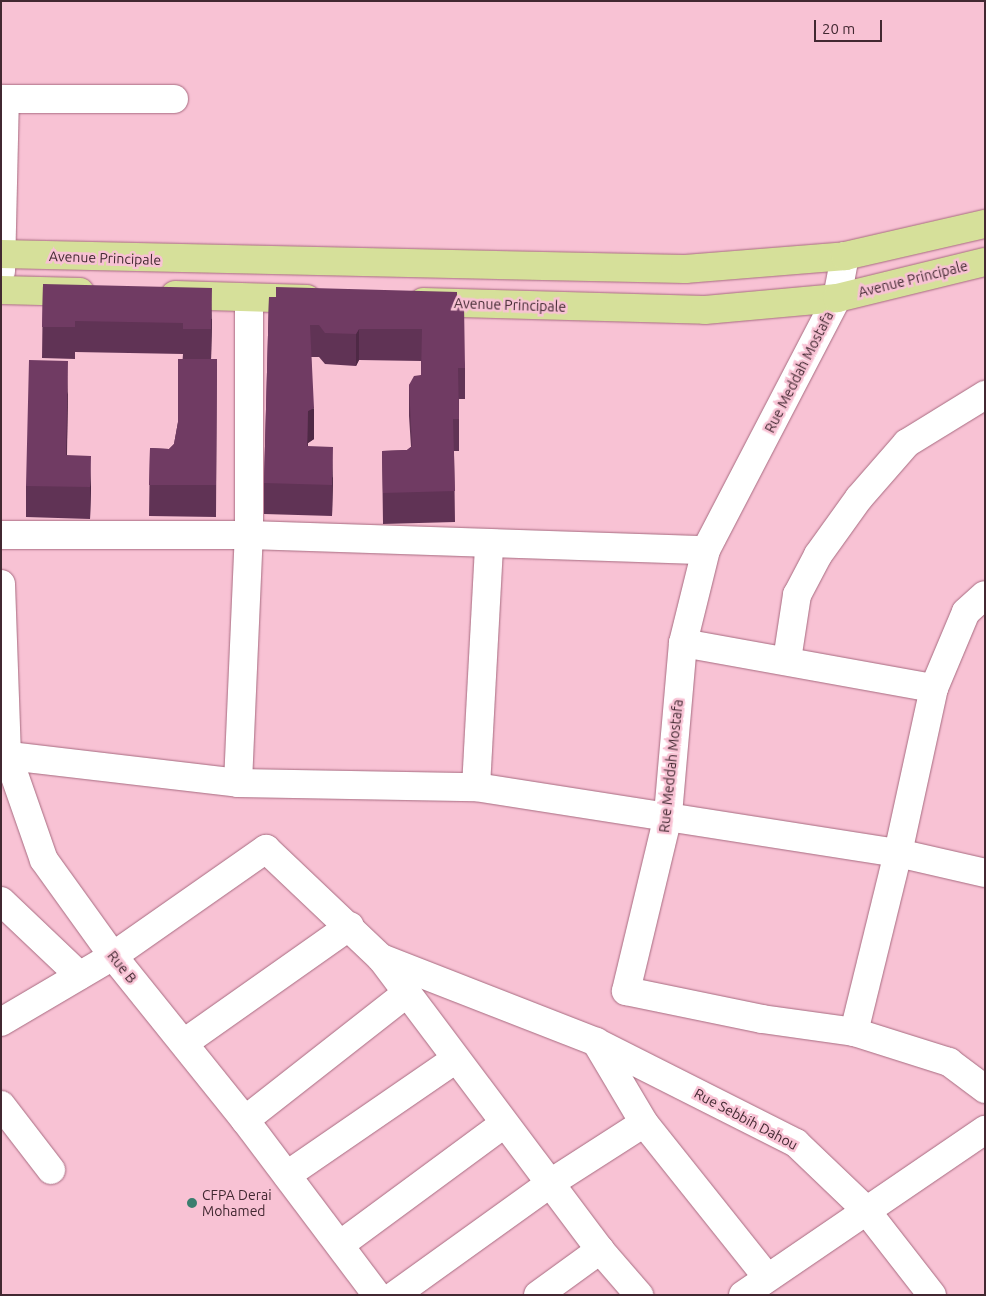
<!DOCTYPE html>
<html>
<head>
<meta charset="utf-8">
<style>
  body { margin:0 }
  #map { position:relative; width:986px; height:1296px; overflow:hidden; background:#f8c2d4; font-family:Ubuntu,sans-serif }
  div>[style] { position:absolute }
  .roads { filter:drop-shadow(0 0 1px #a76b80) drop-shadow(0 0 1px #a76b80) }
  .minor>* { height:28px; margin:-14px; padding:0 14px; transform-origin:14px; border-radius:14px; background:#fff }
  .major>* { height:28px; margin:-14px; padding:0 14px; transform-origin:14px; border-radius:14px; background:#d6e09a }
  .wall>* { inset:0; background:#603355 }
  .shaded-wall>* { inset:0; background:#4e2945 }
  .building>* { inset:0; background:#703b63 }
  .dots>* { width:14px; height:14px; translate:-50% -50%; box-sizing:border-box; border:2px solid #f8c2d4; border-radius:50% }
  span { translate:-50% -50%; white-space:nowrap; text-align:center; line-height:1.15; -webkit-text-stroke:5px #f8c2d4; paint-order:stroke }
  .street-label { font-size:14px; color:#422831 }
  .poi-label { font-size:14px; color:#422831 }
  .left { translate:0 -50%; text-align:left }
  .frame { position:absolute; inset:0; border:2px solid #422831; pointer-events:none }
  .scale { position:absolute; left:814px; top:20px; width:68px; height:22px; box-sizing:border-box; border:2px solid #422831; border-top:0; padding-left:6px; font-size:15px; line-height:18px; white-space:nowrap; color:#422831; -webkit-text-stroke:4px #f8c2d4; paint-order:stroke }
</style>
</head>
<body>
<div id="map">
  <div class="roads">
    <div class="minor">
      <i style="left:1px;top:99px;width:173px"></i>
      <i style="left:845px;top:256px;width:43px;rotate:100.8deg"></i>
      <i style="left:837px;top:298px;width:284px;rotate:117.5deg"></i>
      <i style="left:706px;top:550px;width:96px;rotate:103.9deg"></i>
      <i style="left:683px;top:643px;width:174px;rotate:95deg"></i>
      <i style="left:668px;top:816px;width:180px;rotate:103.5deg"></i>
      <i style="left:626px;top:991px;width:139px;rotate:11.6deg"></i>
      <i style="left:762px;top:1019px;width:93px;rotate:8deg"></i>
      <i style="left:854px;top:1032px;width:100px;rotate:17.5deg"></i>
      <i style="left:949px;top:1062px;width:45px;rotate:36.9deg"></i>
      <i style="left:1px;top:271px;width:172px;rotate:-88.7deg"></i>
      <i style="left:1px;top:535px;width:248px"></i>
      <i style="left:249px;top:535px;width:457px;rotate:1.9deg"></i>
      <i style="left:1px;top:584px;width:170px;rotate:88deg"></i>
      <i style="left:7px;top:754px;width:112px;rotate:70.8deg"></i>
      <i style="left:44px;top:860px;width:118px;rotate:54.3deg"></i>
      <i style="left:113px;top:956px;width:211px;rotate:51.2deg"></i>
      <i style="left:245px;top:1120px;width:219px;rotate:53deg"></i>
      <i style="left:683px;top:643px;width:255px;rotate:10.2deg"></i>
      <i style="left:787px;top:660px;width:66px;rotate:-81.3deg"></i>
      <i style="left:797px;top:595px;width:45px;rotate:-62.3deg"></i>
      <i style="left:818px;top:555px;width:70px;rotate:-54.3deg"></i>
      <i style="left:859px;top:498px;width:73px;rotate:-48.9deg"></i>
      <i style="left:907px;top:443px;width:92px;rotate:-31.6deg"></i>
      <i style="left:1px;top:755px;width:239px;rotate:6.7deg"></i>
      <i style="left:238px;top:783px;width:238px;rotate:1deg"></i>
      <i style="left:476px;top:787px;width:427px;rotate:8.9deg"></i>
      <i style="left:898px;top:853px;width:89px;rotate:12.9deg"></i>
      <i style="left:238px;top:783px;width:248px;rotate:-87.5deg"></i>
      <i style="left:249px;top:535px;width:237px;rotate:-90deg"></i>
      <i style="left:476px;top:787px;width:243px;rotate:-86.9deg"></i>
      <i style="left:1px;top:901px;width:108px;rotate:43.5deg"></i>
      <i style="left:381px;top:958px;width:231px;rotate:21.3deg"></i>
      <i style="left:596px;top:1042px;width:94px;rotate:59.3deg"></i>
      <i style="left:644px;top:1123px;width:196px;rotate:51.4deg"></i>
      <i style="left:1px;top:1022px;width:130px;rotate:-30.5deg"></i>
      <i style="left:113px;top:956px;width:187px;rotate:-35deg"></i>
      <i style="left:266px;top:849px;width:158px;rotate:43.5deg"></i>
      <i style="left:381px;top:958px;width:365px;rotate:53.1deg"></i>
      <i style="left:600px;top:1250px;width:60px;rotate:49.1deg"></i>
      <i style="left:854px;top:1032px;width:184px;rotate:-76.2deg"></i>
      <i style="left:898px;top:853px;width:169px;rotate:-77.7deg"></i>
      <i style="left:934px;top:688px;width:82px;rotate:-67.2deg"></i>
      <i style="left:966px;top:612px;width:25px;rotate:-42deg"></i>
      <i style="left:596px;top:1042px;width:224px;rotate:26.8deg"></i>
      <i style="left:796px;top:1143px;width:95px;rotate:43.7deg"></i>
      <i style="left:865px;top:1209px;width:109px;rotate:52.1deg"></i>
      <i style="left:184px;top:1043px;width:203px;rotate:-35.2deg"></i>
      <i style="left:1px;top:1105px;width:82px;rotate:52.4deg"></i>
      <i style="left:245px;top:1120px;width:206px;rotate:-38.1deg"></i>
      <i style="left:287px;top:1175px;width:205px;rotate:-34.5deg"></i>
      <i style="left:341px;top:1244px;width:202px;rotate:-36.4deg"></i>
      <i style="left:395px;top:1295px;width:193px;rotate:-35.7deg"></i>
      <i style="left:552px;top:1182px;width:109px;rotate:-32.7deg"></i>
      <i style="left:538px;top:1295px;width:77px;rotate:-36deg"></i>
      <i style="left:743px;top:1295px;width:293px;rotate:-34.3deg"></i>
    </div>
    <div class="major">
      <i style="left:1px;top:254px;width:684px;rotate:1.26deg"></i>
      <i style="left:685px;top:269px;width:161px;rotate:-4.6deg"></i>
      <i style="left:845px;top:256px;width:144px;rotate:-12.9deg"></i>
      <i style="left:1px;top:290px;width:79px;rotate:1.5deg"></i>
      <i style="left:175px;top:295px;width:132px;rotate:1.7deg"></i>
      <i style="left:423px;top:302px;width:282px;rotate:1.6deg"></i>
      <i style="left:705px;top:310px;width:133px;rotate:-5.2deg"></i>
      <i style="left:837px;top:298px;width:152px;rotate:-13.7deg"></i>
    </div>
  </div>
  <div class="wall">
    <i style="clip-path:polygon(43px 284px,212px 319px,211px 359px,217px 359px,216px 517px,149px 516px,150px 448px,169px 449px,174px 444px,178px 422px,183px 354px,75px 352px,75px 359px,42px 358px)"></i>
    <i style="clip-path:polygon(269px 297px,457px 302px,465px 368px,465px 399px,459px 399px,459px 451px,454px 451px,455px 522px,383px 524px,382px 451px,407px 450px,411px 447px,409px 416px,409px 385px,421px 375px,421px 361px,359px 360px,356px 366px,325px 364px,319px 357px,311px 357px,314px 439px,308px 443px,308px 446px,333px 478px,332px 516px,264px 514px,264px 483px)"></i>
    <i style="clip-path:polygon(68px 392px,67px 455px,91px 487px,90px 519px,26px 517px,26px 486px)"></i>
  </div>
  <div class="shaded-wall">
    <i style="clip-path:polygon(212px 288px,212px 319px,211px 361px,211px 329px)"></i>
    <i style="clip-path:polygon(359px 329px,359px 360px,356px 366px,356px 334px)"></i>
    <i style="clip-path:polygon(68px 361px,68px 392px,66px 487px,66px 455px)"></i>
    <i style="clip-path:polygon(314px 408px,314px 439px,308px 443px,307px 477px,308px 411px)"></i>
    <i style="clip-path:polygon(333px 447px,333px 478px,332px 516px,332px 485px)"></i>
    <i style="clip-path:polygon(91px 456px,91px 487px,90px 519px,90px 487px)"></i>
  </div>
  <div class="building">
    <i style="clip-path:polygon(43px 284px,212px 288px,211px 329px,183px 329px,183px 323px,75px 321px,75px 327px,42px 327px)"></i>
    <i style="clip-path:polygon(276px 287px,457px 292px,457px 302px,464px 304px,465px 368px,458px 368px,459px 419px,453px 419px,455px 491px,383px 493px,382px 451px,407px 450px,412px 446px,409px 385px,414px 376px,421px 375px,422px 329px,359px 329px,356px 334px,325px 333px,319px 325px,310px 325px,314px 408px,308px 411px,307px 446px,333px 447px,332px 485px,264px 483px,269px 297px,276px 297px)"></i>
    <i style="clip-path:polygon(178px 359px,217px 359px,216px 485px,149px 485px,150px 448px,169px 449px,174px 444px,178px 422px)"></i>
    <i style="clip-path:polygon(29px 360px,68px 361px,66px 455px,91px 456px,90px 487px,26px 486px)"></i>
  </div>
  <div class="dots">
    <i style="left:192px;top:1203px;background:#3b7e6f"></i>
  </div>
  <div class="street-label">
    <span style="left:105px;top:258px;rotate:2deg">Avenue Principale</span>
    <span style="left:913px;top:279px;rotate:-14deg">Avenue Principale</span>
    <span style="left:510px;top:305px;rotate:2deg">Avenue Principale</span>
    <span style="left:799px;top:372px;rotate:-63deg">Rue Meddah Mostafa</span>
    <span style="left:671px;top:766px;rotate:-84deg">Rue Meddah Mostafa</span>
    <span style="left:122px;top:967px;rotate:51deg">Rue B</span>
    <span style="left:746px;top:1119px;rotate:28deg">Rue Sebbih Dahou</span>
  </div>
  <div class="poi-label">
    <span class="left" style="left:202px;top:1203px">CFPA Derai<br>Mohamed</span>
  </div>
  <div class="frame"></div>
  <div class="scale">20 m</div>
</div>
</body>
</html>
